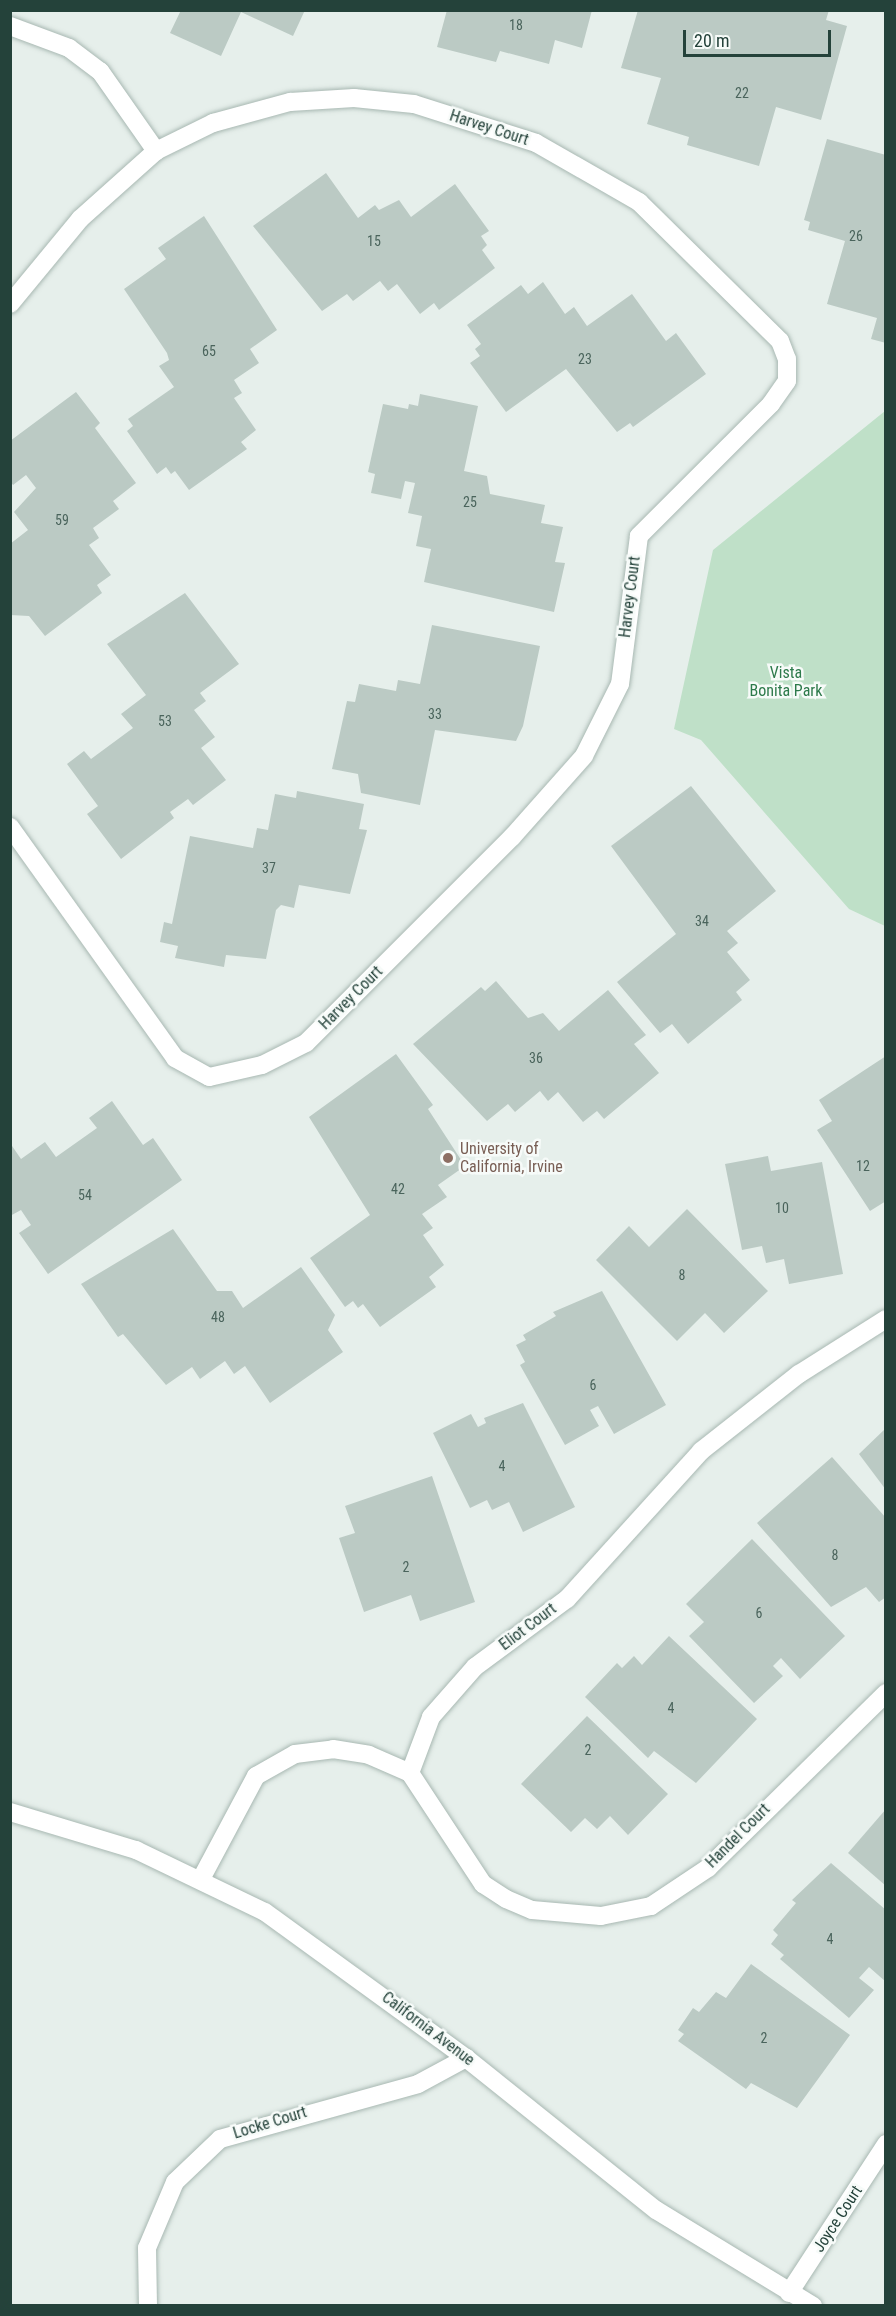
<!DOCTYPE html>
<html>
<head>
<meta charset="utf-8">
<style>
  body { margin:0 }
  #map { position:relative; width:896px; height:2316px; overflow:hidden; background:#e6efeb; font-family:"Roboto Condensed",sans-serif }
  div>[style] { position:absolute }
  .green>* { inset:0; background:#bfe0c8 }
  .building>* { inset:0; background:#bbcac4 }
  .roads { filter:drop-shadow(0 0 2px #a8b8b2) drop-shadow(0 0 2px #a8b8b2) }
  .minor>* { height:18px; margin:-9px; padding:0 9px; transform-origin:9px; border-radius:9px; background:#fff }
  .dots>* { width:16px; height:16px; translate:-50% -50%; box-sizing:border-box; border:3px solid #f7fbf9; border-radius:50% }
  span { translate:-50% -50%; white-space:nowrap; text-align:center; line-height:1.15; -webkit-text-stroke:5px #f7fbf9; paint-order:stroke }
  .number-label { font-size:14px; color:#4a645c }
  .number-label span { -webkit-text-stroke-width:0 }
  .street-label { font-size:16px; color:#24423a }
  .park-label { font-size:16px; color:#2d7a4b }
  .education-label { font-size:16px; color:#785e54 }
  .left { translate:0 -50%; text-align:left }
  .frame { position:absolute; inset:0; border:12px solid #24423a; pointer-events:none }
  .scale { position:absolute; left:683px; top:30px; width:148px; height:27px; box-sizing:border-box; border:3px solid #24423a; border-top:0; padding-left:8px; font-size:18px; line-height:21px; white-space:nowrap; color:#24423a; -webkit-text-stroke:4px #f7fbf9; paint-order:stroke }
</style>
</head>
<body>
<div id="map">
  <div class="green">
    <i style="clip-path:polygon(885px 411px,886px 411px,885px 926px,849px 909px,701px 740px,674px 729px,713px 550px)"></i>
  </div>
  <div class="building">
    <i style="clip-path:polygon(181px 10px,305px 10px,293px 36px,241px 12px,221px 56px,170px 33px)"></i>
    <i style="clip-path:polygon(447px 10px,592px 10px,582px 48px,555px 40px,549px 64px,500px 51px,496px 62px,437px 47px)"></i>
    <i style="clip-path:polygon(638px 10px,829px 10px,826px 20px,847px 26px,821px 120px,776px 107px,759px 166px,687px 145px,689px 137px,647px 124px,661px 78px,621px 68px)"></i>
    <i style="clip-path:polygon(827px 139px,886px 155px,886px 343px,871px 339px,877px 318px,827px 304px,845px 241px,808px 230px,810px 222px,804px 220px)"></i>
    <i style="clip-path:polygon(326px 173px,358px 218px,375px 205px,379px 210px,399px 200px,411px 217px,455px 184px,489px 231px,481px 236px,487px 245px,482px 250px,495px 268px,439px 310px,434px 303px,420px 314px,397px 284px,388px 291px,380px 281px,353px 301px,347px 294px,322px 311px,253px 226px)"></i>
    <i style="clip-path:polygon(204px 216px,277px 330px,250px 349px,259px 363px,234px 380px,242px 393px,234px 398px,256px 430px,241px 442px,247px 449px,189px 490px,175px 471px,171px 474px,166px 467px,157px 474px,127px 431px,133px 426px,128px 419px,174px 387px,159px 366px,169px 360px,167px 353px,124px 289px,166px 259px,158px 248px)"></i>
    <i style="clip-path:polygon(543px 282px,565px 314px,574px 307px,587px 326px,632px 294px,666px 341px,676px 333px,706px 374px,633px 427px,630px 423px,617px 432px,566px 369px,506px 412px,470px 363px,480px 356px,475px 349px,481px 344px,467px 325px,521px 285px,528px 294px)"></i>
    <i style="clip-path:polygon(76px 392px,100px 423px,95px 428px,136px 483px,113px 501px,119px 509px,93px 528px,99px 538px,89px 545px,111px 575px,97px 585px,102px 593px,45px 636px,29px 616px,10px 615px,10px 544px,28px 530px,14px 512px,36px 488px,26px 475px,13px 485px,10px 481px,10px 441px)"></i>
    <i style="clip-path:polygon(420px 394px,478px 406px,464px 471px,487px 476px,490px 494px,545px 505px,541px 523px,563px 527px,555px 562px,565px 563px,554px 612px,424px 582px,431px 549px,416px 546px,422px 516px,408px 513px,415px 483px,405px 481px,401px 499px,371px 493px,375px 474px,368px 472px,383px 404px,408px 409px,409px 404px,418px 406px)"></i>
    <i style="clip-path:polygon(185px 593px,239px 664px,200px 693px,206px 701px,194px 710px,215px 737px,201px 748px,226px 780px,193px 805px,188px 799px,170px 812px,174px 818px,121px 859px,87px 814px,98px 806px,67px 764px,84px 751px,91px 759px,133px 728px,121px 714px,146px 695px,107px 644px)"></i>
    <i style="clip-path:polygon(432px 625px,540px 646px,523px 726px,516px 741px,435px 730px,420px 805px,361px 793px,358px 774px,332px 769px,347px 701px,355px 702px,359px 684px,396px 691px,398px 680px,420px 684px)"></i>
    <i style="clip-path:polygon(691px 786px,776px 891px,727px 931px,738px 943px,727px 952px,750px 980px,736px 992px,742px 1000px,688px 1044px,672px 1024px,660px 1033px,617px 982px,676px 934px,611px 846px)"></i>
    <i style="clip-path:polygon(297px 791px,364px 804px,359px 829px,367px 830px,350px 894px,299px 885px,294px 908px,281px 905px,276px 910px,266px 959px,226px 955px,224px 967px,175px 958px,178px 946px,160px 942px,164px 922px,172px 924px,190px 836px,253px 848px,257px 828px,268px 830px,275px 794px,296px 798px)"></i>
    <i style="clip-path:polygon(496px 981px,528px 1018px,543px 1013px,559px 1031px,608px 990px,646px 1035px,634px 1044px,659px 1073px,604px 1119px,597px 1111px,583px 1122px,558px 1092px,548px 1101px,540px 1091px,515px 1112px,508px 1104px,487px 1121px,413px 1044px,481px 987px,485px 991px)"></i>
    <i style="clip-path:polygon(396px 1054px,433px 1105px,428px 1109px,465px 1166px,438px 1185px,447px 1197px,422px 1214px,433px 1228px,423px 1235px,444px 1265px,429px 1277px,436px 1287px,380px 1327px,363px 1304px,358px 1308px,353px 1301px,345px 1307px,310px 1258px,370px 1215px,309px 1117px)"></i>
    <i style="clip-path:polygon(886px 1056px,886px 1201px,870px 1211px,817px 1130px,832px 1121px,819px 1100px)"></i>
    <i style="clip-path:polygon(112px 1101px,143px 1145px,153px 1138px,182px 1180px,48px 1274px,19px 1233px,31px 1225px,21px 1210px,10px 1216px,10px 1143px,21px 1159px,45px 1142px,56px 1157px,97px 1128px,89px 1118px)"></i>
    <i style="clip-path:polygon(768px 1156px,771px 1171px,822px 1162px,843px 1274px,789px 1284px,784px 1259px,766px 1263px,762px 1246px,742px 1250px,725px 1164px)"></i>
    <i style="clip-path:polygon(687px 1209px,768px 1291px,724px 1333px,705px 1313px,677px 1341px,596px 1260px,629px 1226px,649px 1247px)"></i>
    <i style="clip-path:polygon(173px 1229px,217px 1291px,232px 1291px,243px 1308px,301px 1267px,335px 1315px,328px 1330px,343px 1352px,270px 1403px,245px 1366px,234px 1374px,225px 1361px,200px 1379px,192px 1367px,166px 1385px,123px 1334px,118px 1337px,81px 1284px)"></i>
    <i style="clip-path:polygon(602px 1291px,666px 1405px,614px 1434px,598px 1406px,590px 1410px,599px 1426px,565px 1445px,520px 1365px,525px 1362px,516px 1345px,526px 1340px,523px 1335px,556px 1316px,553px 1312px)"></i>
    <i style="clip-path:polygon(523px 1403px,575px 1507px,523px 1532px,509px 1502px,492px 1510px,487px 1500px,470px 1508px,433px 1433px,471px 1414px,478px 1427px,486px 1423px,484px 1418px)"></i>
    <i style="clip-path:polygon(886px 1428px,886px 1490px,859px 1454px)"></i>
    <i style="clip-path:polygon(832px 1457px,886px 1518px,886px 1597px,879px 1602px,866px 1587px,831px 1607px,757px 1523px)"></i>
    <i style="clip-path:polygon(432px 1476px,475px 1602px,420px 1621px,411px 1595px,364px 1612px,339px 1538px,355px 1533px,345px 1506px)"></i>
    <i style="clip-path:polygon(752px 1539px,845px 1636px,800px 1679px,781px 1658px,773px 1666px,783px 1676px,754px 1703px,689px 1636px,704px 1622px,686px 1604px)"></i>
    <i style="clip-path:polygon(669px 1636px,757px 1719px,696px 1783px,654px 1751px,648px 1758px,585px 1697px,617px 1663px,622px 1668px,634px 1656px,642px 1665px)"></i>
    <i style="clip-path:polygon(587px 1716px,668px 1794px,628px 1835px,610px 1816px,597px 1829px,585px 1818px,571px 1832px,521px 1784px)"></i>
    <i style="clip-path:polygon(886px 1809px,886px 1886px,848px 1853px)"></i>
    <i style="clip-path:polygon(831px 1863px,886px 1910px,886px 1982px,869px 1967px,859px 1978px,874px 1990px,849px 2018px,780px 1959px,784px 1955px,771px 1944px,778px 1935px,773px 1930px,796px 1903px,792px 1900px)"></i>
    <i style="clip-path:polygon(751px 1964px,850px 2035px,797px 2108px,751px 2083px,746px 2089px,678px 2041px,684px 2034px,678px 2030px,693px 2008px,699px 2012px,716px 1992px,726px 1998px)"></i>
  </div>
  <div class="roads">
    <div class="minor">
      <i style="left:10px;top:26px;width:63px;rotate:20.4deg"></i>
      <i style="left:69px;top:48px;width:39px;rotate:37deg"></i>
      <i style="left:100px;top:71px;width:98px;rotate:55deg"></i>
      <i style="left:10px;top:304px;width:110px;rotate:-50.5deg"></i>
      <i style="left:80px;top:219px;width:102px;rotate:-41.8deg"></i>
      <i style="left:156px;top:151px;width:64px;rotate:-26.2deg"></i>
      <i style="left:213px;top:123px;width:80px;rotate:-15.3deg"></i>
      <i style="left:290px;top:102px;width:64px;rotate:-3.6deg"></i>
      <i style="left:354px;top:98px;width:60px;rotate:5.7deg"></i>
      <i style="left:414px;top:104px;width:128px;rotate:17.7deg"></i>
      <i style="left:536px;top:143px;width:119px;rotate:29.8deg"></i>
      <i style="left:639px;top:202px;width:198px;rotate:44.6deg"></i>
      <i style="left:780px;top:341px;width:19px;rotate:69deg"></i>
      <i style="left:787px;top:359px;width:22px;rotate:90deg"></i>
      <i style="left:787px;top:381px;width:28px;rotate:125deg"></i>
      <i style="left:771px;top:404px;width:187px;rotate:135deg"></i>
      <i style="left:639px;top:536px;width:149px;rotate:97.3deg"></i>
      <i style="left:620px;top:684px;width:80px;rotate:116.6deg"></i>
      <i style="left:584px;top:756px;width:108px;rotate:131.6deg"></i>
      <i style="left:512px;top:837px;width:291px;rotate:135deg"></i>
      <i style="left:306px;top:1043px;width:49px;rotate:153.4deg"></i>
      <i style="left:262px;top:1065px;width:54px;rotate:167.2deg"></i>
      <i style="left:209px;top:1077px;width:39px;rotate:-151deg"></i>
      <i style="left:175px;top:1058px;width:284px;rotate:-125.5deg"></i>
      <i style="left:410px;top:1773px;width:60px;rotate:-69.4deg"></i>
      <i style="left:431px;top:1717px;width:67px;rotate:-48.7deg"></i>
      <i style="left:475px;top:1667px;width:114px;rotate:-36.5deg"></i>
      <i style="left:567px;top:1599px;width:200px;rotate:-47.8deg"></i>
      <i style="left:701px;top:1451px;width:125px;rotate:-38.2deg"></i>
      <i style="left:799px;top:1374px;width:103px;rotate:-32.3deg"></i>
      <i style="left:10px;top:1812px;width:132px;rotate:16.8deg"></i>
      <i style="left:136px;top:1850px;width:143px;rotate:25.7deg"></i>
      <i style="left:265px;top:1912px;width:248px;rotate:36deg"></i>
      <i style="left:466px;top:2058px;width:243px;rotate:38.7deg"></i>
      <i style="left:656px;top:2210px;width:184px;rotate:31.4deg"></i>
      <i style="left:201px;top:1879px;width:117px;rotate:-61.9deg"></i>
      <i style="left:256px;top:1776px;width:45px;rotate:-29.4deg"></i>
      <i style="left:295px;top:1754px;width:38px;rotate:-7deg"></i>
      <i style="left:333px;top:1749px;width:36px;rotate:9deg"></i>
      <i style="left:369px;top:1755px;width:45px;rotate:23.7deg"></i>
      <i style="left:410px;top:1773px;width:133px;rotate:56.7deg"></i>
      <i style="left:483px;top:1884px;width:27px;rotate:33deg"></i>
      <i style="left:506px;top:1899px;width:28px;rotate:23deg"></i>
      <i style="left:532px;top:1910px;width:69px;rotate:5deg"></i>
      <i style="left:601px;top:1916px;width:51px;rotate:-11.3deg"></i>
      <i style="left:651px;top:1906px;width:69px;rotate:-33.7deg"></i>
      <i style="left:708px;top:1868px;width:250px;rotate:-44.5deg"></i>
      <i style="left:789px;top:2293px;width:178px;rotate:-56.9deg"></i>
      <i style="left:148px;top:2306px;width:58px;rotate:-91deg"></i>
      <i style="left:147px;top:2248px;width:72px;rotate:-67deg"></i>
      <i style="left:175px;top:2182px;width:62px;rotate:-43.7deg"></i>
      <i style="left:220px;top:2139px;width:205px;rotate:-15.5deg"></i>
      <i style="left:418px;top:2084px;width:55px;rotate:-28.4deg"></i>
    </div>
  </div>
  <div class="dots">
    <i style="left:448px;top:1158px;background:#8d6e63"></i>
  </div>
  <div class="number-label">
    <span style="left:516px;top:25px">18</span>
    <span style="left:742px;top:93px">22</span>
    <span style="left:856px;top:236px">26</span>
    <span style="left:374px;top:241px">15</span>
    <span style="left:209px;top:351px">65</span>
    <span style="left:585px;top:359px">23</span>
    <span style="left:470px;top:502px">25</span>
    <span style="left:62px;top:520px">59</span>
    <span style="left:435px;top:714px">33</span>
    <span style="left:165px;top:721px">53</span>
    <span style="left:269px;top:868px">37</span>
    <span style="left:702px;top:921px">34</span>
    <span style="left:536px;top:1058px">36</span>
    <span style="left:863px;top:1166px">12</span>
    <span style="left:398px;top:1189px">42</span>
    <span style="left:85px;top:1195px">54</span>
    <span style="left:782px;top:1208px">10</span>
    <span style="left:682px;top:1275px">8</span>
    <span style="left:218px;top:1317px">48</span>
    <span style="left:593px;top:1385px">6</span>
    <span style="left:502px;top:1466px">4</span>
    <span style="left:835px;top:1555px">8</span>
    <span style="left:406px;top:1567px">2</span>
    <span style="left:759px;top:1613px">6</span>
    <span style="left:671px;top:1708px">4</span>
    <span style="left:588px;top:1750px">2</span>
    <span style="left:830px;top:1939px">4</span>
    <span style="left:764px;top:2038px">2</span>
  </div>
  <div class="street-label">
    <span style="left:489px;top:128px;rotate:18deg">Harvey Court</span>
    <span style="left:630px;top:597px;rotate:-83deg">Harvey Court</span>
    <span style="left:351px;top:998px;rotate:-45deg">Harvey Court</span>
    <span style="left:528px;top:1627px;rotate:-37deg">Eliot Court</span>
    <span style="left:738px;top:1836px;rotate:-45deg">Handel Court</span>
    <span style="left:428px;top:2029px;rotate:37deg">California Avenue</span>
    <span style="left:270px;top:2123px;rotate:-17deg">Locke Court</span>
    <span style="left:838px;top:2219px;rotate:-57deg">Joyce Court</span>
  </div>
  <div class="park-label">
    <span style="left:786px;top:682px">Vista<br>Bonita Park</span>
  </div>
  <div class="education-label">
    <span class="left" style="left:460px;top:1158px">University of<br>California, Irvine</span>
  </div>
  <div class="frame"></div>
  <div class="scale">20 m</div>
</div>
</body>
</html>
